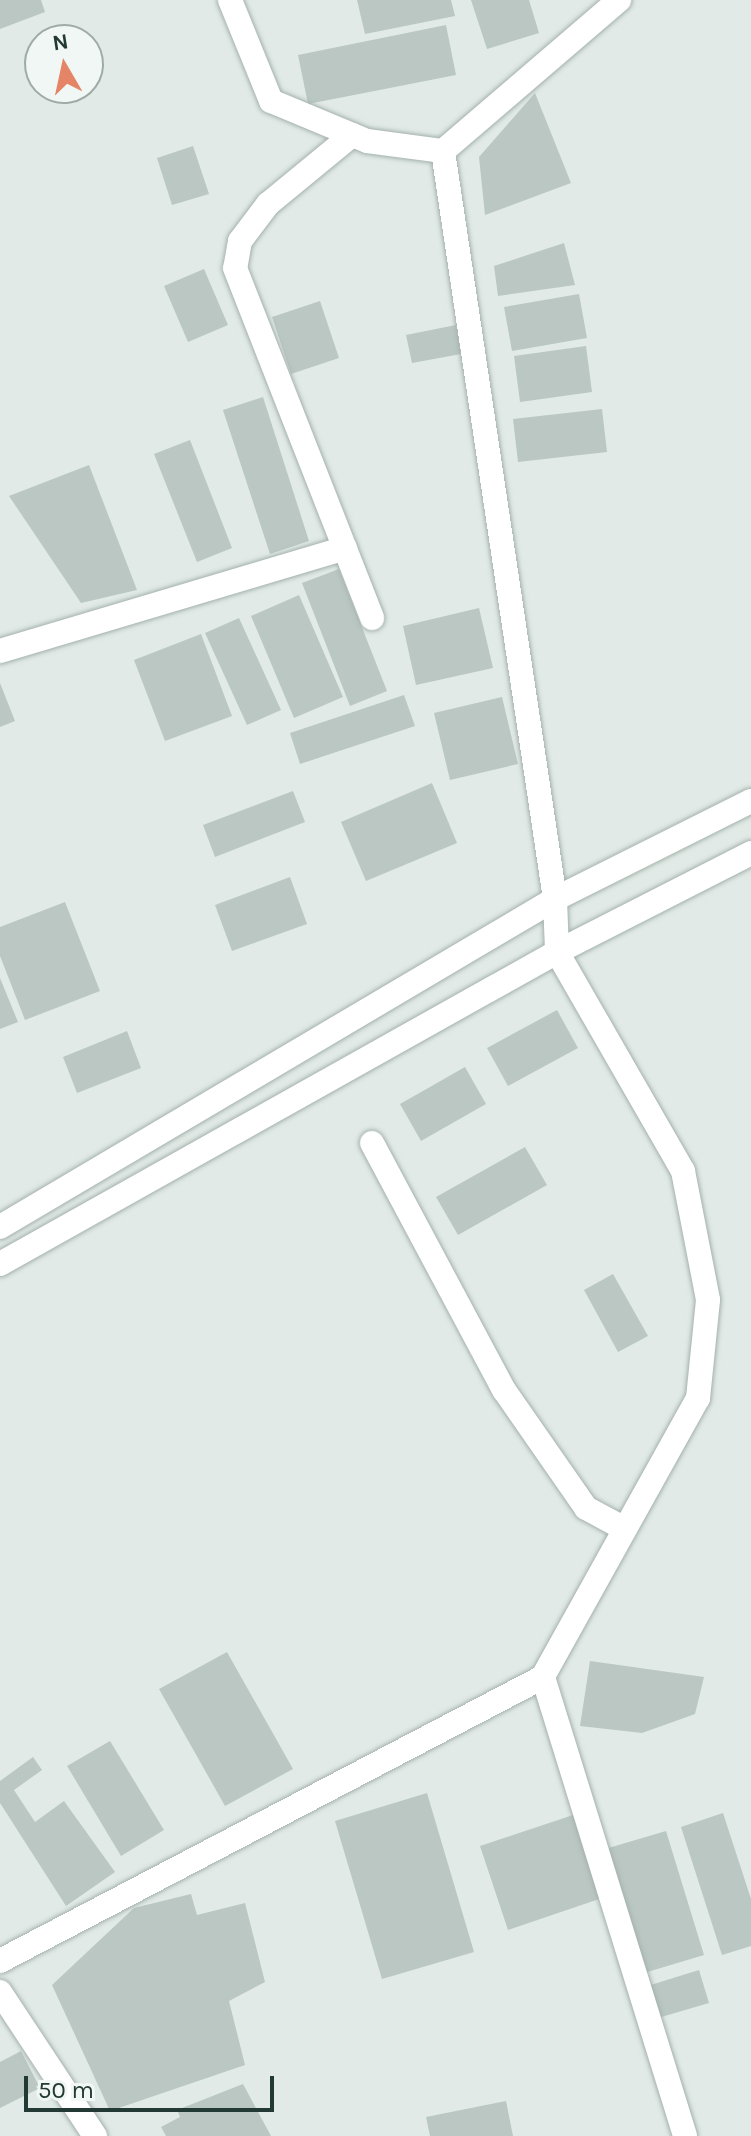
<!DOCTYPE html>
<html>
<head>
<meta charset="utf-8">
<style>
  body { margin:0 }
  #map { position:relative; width:751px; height:2136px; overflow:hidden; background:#e1eae6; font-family:Karla,sans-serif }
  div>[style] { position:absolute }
  .building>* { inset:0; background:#bac7c2 }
  .roads { filter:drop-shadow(0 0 2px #a4b1ad) drop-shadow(0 0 2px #a4b1ad) }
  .street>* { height:24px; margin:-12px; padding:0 12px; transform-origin:12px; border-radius:12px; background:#fff }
  .secondary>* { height:24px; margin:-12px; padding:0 12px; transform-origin:12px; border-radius:12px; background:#fff }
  span { translate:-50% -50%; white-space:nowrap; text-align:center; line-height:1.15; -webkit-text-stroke:7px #f1f7f4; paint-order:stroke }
  .north { position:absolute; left:24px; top:24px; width:80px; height:80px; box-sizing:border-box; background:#f1f7f4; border:2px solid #9faba7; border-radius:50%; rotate:351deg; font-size:22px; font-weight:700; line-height:32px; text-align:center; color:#233933 }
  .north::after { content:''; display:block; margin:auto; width:28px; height:36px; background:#e38566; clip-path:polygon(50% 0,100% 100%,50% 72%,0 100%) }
  .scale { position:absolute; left:24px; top:2076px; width:250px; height:36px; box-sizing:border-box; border:4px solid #233933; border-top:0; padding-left:10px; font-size:24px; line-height:28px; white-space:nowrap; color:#233933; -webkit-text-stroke:6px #f1f7f4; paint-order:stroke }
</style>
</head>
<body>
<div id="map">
  <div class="building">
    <i style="clip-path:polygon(0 0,41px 0,45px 12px,0 29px)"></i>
    <i style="clip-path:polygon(357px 0,451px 0,455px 16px,365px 34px)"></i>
    <i style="clip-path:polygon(471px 0,529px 0,539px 33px,487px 49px)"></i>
    <i style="clip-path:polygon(446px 25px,456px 75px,308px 104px,298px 55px)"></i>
    <i style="clip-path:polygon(535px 93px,571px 183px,485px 215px,479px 157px)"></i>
    <i style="clip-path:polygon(193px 146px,209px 194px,172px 205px,157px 158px)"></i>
    <i style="clip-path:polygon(564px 243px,575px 285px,498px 296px,494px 266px)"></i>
    <i style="clip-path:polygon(204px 269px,228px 325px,188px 342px,164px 286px)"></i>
    <i style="clip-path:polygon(579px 294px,587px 338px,512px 351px,504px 307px)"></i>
    <i style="clip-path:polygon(320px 301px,339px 358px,291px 374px,272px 317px)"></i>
    <i style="clip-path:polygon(456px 325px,461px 354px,412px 363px,406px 335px)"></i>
    <i style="clip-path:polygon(586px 346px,592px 392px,520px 402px,514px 356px)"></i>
    <i style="clip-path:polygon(263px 397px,309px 541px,270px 554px,223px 410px)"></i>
    <i style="clip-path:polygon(602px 409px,607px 452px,518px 462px,513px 419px)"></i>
    <i style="clip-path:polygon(190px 440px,232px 548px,197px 562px,154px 454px)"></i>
    <i style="clip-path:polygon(89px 465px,137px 590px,81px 603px,9px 496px)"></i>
    <i style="clip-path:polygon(339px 569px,387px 691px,350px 706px,302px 583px)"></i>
    <i style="clip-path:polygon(299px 595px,343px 697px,294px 718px,251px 616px)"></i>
    <i style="clip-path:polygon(479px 608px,493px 668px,416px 685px,403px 626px)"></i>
    <i style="clip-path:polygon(239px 618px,281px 710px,247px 725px,205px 633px)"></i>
    <i style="clip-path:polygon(201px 634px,232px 716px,165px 741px,134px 660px)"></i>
    <i style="clip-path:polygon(0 683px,15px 721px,0 727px)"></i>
    <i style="clip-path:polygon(404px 695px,415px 726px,300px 764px,290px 733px)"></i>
    <i style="clip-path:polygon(502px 697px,518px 764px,450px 780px,434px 713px)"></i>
    <i style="clip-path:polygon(432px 783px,457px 843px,366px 881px,341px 822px)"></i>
    <i style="clip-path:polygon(293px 791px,305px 822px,215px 857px,203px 825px)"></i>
    <i style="clip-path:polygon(290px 877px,307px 924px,232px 951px,215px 905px)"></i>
    <i style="clip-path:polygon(65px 902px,100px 991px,25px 1020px,0 956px,0 927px)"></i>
    <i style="clip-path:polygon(0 978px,18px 1022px,0 1029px)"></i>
    <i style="clip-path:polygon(557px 1010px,578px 1048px,508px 1086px,487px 1048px)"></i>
    <i style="clip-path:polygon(127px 1031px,141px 1068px,77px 1093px,63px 1057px)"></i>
    <i style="clip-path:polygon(465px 1067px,486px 1104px,421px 1141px,400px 1104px)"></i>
    <i style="clip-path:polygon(525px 1147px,547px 1185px,458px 1235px,436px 1197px)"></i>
    <i style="clip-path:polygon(613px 1274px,648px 1336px,618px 1352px,584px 1290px)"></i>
    <i style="clip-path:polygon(227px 1652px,293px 1769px,225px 1806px,159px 1689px)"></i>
    <i style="clip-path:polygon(590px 1661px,704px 1677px,695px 1714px,642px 1733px,580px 1726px)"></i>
    <i style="clip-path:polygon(110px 1741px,164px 1830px,121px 1856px,67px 1766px)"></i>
    <i style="clip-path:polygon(33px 1757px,42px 1770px,14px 1790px,35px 1822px,64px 1801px,115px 1872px,66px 1906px,0 1803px,0 1781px)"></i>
    <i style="clip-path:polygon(427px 1793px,474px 1952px,382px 1979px,335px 1821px)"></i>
    <i style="clip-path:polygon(579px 1813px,608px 1896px,508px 1930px,480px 1846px)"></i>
    <i style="clip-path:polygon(723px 1813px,751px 1899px,751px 1946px,722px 1955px,681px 1827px)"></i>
    <i style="clip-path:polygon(666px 1831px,704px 1955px,644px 1973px,605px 1849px)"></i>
    <i style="clip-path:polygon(191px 1894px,197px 1915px,245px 1903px,265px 1982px,229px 2001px,245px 2065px,110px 2111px,52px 1985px,134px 1908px)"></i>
    <i style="clip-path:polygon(699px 1970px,709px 2003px,651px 2020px,641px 1988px)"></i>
    <i style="clip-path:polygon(21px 2051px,40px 2088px,0 2108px,0 2062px)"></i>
    <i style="clip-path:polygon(243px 2084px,271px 2136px,166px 2136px,161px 2127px,180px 2117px,177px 2110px)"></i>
    <i style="clip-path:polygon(506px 2101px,513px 2136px,430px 2136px,426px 2117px)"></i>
  </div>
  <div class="roads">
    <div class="street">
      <i style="left:230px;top:0;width:109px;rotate:67.9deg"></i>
      <i style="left:271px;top:101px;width:104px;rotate:22.6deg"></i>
      <i style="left:367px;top:141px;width:77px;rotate:7.5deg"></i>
      <i style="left:352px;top:135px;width:109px;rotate:140.6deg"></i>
      <i style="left:268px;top:204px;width:46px;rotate:127.1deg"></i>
      <i style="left:240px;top:241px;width:27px;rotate:100deg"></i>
      <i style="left:235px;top:268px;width:376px;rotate:68.6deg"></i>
      <i style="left:0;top:651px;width:360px;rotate:-16.6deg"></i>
      <i style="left:555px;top:899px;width:53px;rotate:87.8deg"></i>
      <i style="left:557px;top:952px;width:253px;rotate:60.1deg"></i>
      <i style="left:683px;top:1171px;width:131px;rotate:79deg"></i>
      <i style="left:708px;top:1300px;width:99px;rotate:95.8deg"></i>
      <i style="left:698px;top:1398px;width:319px;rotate:119.1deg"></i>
      <i style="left:543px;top:1677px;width:480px;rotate:72.8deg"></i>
      <i style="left:372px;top:1143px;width:280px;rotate:61.9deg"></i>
      <i style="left:504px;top:1390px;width:144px;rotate:55.2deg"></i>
      <i style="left:586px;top:1508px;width:44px;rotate:28.3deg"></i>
      <i style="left:0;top:1961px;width:613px;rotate:-27.61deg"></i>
      <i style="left:0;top:1992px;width:173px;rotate:56.6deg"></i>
    </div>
    <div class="secondary">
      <i style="left:555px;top:899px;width:756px;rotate:-98.52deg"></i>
      <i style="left:443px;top:151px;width:232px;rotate:-40.6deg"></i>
      <i style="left:0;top:1227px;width:645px;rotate:-30.58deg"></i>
      <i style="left:555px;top:899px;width:219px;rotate:-26.6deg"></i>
      <i style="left:0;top:1264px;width:638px;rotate:-29.26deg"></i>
      <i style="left:557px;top:952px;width:218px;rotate:-27deg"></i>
    </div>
  </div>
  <div class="north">N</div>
  <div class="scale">50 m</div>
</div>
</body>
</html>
